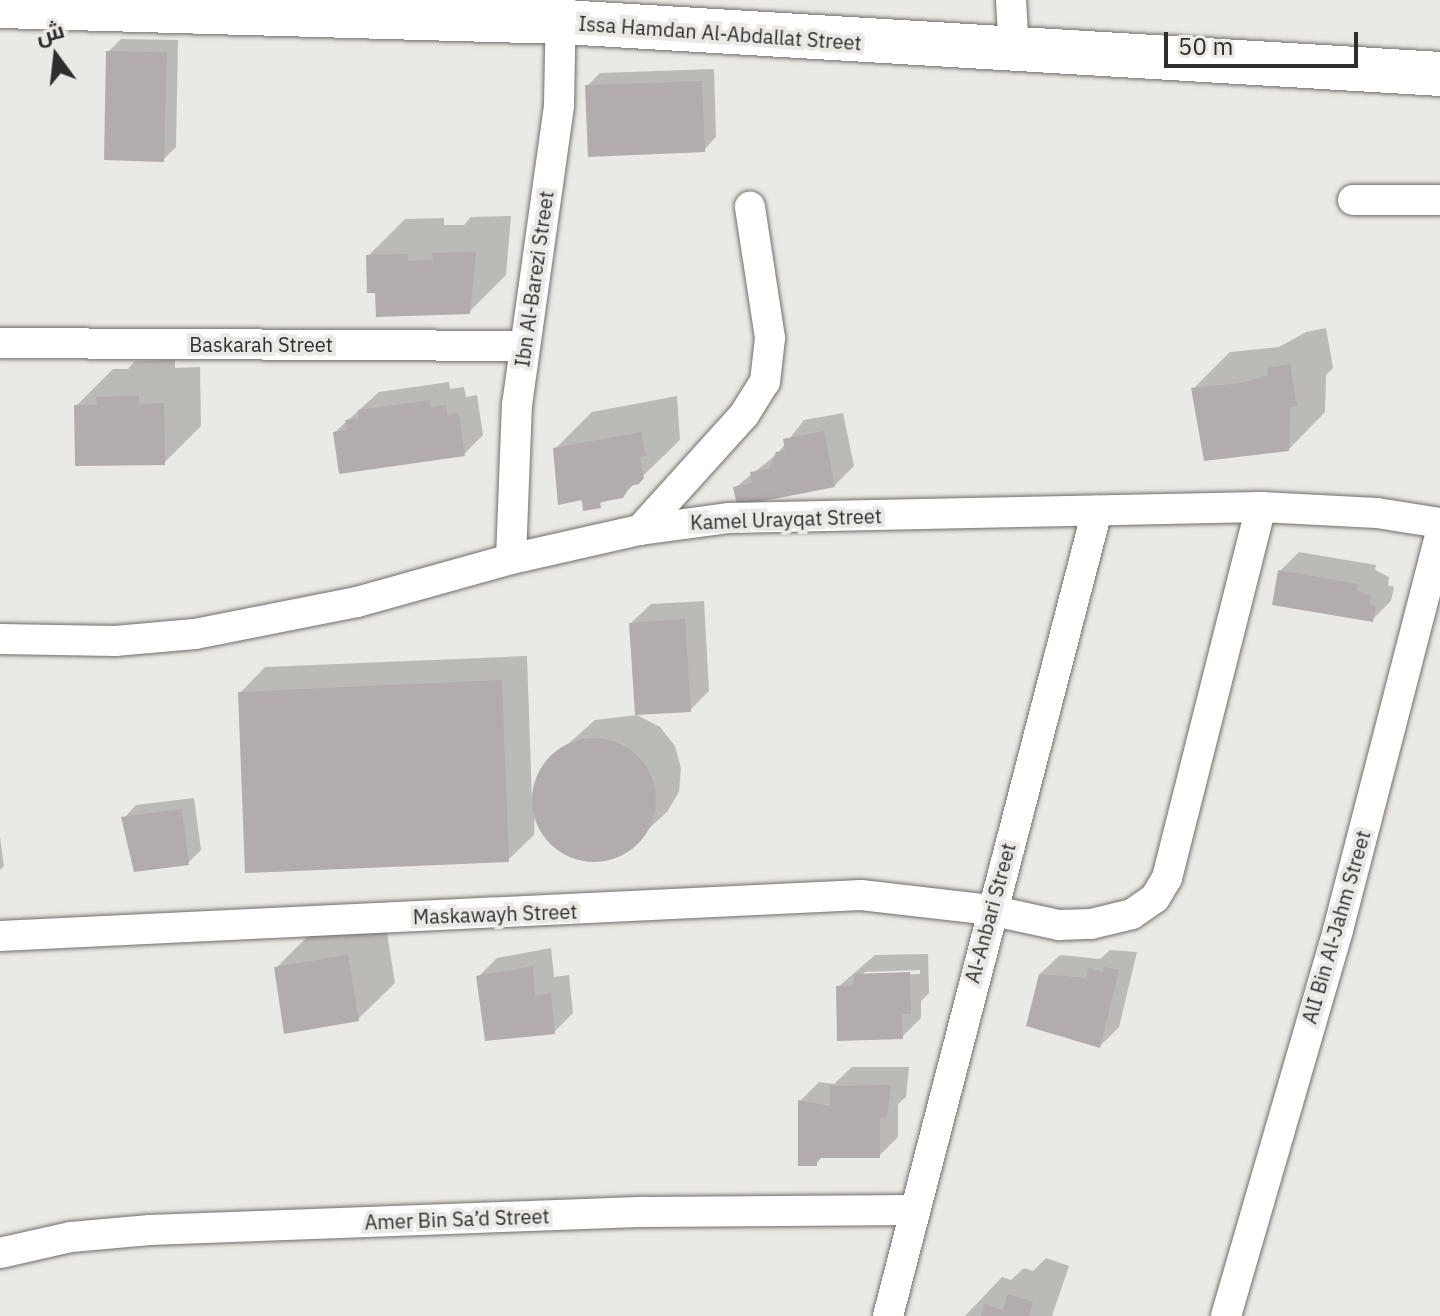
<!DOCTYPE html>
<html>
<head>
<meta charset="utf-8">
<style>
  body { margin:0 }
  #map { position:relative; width:1440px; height:1316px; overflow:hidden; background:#ebe9e5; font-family:"IBM Plex Sans",Cairo,sans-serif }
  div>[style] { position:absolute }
  .shadow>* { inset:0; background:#0003 }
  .building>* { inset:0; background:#b2acac }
  .round { border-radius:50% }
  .roads { filter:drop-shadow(0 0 2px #716f6b) drop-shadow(0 0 2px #716f6b) }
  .street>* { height:30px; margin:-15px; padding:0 15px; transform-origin:15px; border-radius:15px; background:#fff }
  .secondary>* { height:44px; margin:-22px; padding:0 22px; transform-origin:22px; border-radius:22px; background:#fff }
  span { translate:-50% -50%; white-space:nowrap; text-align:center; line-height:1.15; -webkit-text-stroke:8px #ebe9e5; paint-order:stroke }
  .street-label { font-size:20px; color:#2f2e2d }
  .north { position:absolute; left:16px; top:16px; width:80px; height:80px; -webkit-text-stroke:6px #ebe9e5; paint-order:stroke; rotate:345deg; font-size:22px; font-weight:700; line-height:32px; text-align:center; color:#2f2e2d }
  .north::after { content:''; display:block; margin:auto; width:28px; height:36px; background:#2f2e2d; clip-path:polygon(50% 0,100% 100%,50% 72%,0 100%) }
  .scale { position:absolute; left:1164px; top:32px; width:194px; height:36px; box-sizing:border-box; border:4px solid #2f2e2d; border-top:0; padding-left:10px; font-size:24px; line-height:28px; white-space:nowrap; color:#2f2e2d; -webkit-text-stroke:6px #ebe9e5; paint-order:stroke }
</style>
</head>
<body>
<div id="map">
  <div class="shadow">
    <i style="clip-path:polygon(121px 39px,178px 40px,176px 147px,163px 160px,108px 52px)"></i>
    <i style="clip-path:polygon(714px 69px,716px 137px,704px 150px,587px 86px,600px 73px)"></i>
    <i style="clip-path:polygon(511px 216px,506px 275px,469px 312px,377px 291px,368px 256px,405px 219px,444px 218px,444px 225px,464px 225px,471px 217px)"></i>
    <i style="clip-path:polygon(1326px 328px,1333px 368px,1326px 375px,1325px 412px,1289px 449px,1193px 389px,1230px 352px,1279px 347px,1306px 332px)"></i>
    <i style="clip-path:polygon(175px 360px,175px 368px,200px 367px,201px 426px,164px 463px,76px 406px,113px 369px,128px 369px,135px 361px)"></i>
    <i style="clip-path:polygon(449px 382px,450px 389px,464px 387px,466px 397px,477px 395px,483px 435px,464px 454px,335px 432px,379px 392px)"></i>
    <i style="clip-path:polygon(677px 396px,680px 440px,622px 496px,585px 508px,555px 449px,592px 412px)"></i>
    <i style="clip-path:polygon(843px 413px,854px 466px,834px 486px,736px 487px,778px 453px,804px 420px)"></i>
    <i style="clip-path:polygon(1299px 552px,1376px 565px,1375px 570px,1389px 577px,1388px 585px,1394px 587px,1391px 601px,1372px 620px,1280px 571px)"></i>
    <i style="clip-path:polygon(704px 601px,709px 691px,690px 710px,631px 623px,651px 604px)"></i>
    <i style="clip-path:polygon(527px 656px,532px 799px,549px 761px,595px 720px,637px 715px,660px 727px,675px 746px,681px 768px,679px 792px,667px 812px,621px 854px,598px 860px,574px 857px,555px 846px,540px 826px,535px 806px,534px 835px,508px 860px,240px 693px,265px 667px)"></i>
    <i style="clip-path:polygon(194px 798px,201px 850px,188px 863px,124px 818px,136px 805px)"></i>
    <i style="clip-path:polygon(0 837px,4px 866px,0 870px)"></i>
    <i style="clip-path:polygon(385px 920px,395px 983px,358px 1019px,276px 968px,313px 931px)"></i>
    <i style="clip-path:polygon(551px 948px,554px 977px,569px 975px,573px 1013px,554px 1032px,478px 977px,497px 958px)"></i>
    <i style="clip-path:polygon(1110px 950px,1137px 952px,1119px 1027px,1100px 1046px,1040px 974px,1060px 955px,1100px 959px)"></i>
    <i style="clip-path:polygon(evenodd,928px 954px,929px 993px,921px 1001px,921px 1018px,902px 1037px,838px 987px,875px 955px,928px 954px,920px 970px,920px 974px,860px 976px,865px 972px,920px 970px)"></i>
    <i style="clip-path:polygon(852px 1067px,909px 1067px,906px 1097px,898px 1104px,898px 1137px,879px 1156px,823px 1156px,816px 1164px,800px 1101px,819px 1082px,834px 1084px)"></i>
    <i style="clip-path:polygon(1046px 1258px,1069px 1266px,1052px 1316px,965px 1316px,1002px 1277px,1011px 1280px,1024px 1268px,1033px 1271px)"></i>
  </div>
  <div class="building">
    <i style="clip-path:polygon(106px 51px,167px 52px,164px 162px,104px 160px)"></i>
    <i style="clip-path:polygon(702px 81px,705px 152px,588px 157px,585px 85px)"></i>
    <i style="clip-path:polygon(476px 252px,470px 314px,376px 317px,375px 293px,367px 293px,366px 255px,408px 254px,408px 261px,433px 260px,432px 253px)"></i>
    <i style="clip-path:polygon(1290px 364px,1297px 406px,1290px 407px,1289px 451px,1204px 461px,1191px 388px,1241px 383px,1268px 375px,1267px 368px)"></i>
    <i style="clip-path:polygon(139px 396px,139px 404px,164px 403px,165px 465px,75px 466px,74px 405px,97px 405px,96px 397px)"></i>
    <i style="clip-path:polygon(430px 400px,431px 407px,446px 405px,447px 415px,459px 413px,465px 456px,339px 474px,333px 432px,347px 430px,345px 420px,359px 418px,358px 410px)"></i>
    <i style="clip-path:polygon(824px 431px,835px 487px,737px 506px,733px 487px,752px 483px,750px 472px,769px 469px,776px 452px,785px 450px,783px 439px)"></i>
    <i style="clip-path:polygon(641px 432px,646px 456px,640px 457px,644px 478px,639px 484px,630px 486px,623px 498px,600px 502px,601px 508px,583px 511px,582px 500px,558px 505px,553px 448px)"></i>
    <i style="clip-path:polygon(1278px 570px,1358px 584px,1357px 590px,1371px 596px,1369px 604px,1376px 606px,1373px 622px,1272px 605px)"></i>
    <i style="clip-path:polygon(685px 619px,691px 712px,635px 715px,629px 623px)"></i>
    <i style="clip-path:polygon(502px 680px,509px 862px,245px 873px,238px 692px)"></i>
    <i class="round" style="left:532px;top:738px;width:124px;height:124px"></i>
    <i style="clip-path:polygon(182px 809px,189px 865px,134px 872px,121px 817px)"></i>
    <i style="clip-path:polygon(348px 955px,359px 1021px,284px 1034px,274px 967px)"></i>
    <i style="clip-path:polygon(533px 966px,535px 995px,551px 993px,555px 1034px,485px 1041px,476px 976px)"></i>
    <i style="clip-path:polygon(1104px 967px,1119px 970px,1100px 1048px,1026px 1026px,1039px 974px,1086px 978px,1089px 968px,1103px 972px)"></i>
    <i style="clip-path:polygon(910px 972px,911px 1014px,902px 1014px,903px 1039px,837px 1041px,836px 986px,854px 985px,854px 974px)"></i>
    <i style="clip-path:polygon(891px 1085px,887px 1118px,880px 1118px,880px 1158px,817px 1158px,817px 1166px,798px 1166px,798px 1100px,830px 1106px,830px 1086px)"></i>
    <i style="clip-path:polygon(1008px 1294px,1033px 1302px,1029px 1316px,981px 1316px,985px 1304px,1003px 1310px)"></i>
  </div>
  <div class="roads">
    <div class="street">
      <i style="left:1011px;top:0;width:52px;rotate:86.7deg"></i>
      <i style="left:1353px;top:200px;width:87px"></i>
      <i style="left:0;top:343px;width:523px;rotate:0.33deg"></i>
      <i style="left:640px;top:530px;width:155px;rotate:-47.9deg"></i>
      <i style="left:744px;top:415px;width:39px;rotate:-58deg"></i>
      <i style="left:765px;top:382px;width:44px;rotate:-83.5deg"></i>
      <i style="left:770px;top:338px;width:133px;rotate:-98.7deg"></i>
      <i style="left:511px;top:559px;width:154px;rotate:-87.8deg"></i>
      <i style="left:517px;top:405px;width:303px;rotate:-82deg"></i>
      <i style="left:559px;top:105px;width:101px;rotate:-88.9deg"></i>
      <i style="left:0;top:639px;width:115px;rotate:1deg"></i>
      <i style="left:115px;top:641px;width:80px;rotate:-5deg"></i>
      <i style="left:195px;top:634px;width:165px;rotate:-11.2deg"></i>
      <i style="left:357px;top:602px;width:160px;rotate:-15.6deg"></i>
      <i style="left:511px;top:559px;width:132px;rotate:-12.7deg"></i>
      <i style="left:640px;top:530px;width:90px;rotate:-7.7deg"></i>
      <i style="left:729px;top:518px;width:532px;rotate:-1.18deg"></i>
      <i style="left:1261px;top:507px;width:116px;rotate:3deg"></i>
      <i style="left:1377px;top:513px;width:64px;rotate:9deg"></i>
      <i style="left:0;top:936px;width:862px;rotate:-2.73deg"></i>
      <i style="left:861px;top:895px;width:130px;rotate:6.6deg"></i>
      <i style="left:990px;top:910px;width:71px;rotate:12.3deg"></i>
      <i style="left:1059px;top:925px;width:32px;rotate:-2deg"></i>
      <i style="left:1091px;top:924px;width:42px;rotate:-13.7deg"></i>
      <i style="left:1132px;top:914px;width:28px;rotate:-35deg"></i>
      <i style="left:1155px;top:898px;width:23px;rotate:-59deg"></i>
      <i style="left:1167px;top:878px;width:383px;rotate:-75.8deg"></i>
      <i style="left:0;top:1253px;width:73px;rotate:-12.7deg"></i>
      <i style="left:71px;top:1237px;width:79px;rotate:-5.1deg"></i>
      <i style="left:150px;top:1230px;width:495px;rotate:-2.1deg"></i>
      <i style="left:645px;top:1212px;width:270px;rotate:-0.4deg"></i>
      <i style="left:888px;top:1316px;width:832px;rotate:-75.45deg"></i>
      <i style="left:1226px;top:1316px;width:402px;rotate:-73.8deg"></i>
      <i style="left:1338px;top:930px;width:406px;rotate:-75.5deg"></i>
    </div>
    <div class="secondary">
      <i style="left:0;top:6px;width:563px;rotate:1.63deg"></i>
      <i style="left:563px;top:22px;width:879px;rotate:3.39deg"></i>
    </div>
  </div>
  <div class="street-label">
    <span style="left:720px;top:33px;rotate:4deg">Issa Hamdan Al-Abdallat Street</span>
    <span style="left:534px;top:279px;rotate:-82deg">Ibn Al-Barezi Street</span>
    <span style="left:261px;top:344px">Baskarah Street</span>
    <span style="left:786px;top:519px;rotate:-2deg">Kamel Urayqat Street</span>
    <span style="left:990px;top:913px;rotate:-75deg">Al-Anbari Street</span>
    <span style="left:495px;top:914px;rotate:-2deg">Maskawayh Street</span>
    <span style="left:1336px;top:927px;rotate:-74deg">AlI Bin Al-Jahm Street</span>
    <span style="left:457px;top:1219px;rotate:-2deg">Amer Bin Sa’d Street</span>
  </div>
  <div class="north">ش</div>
  <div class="scale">50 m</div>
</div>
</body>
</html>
